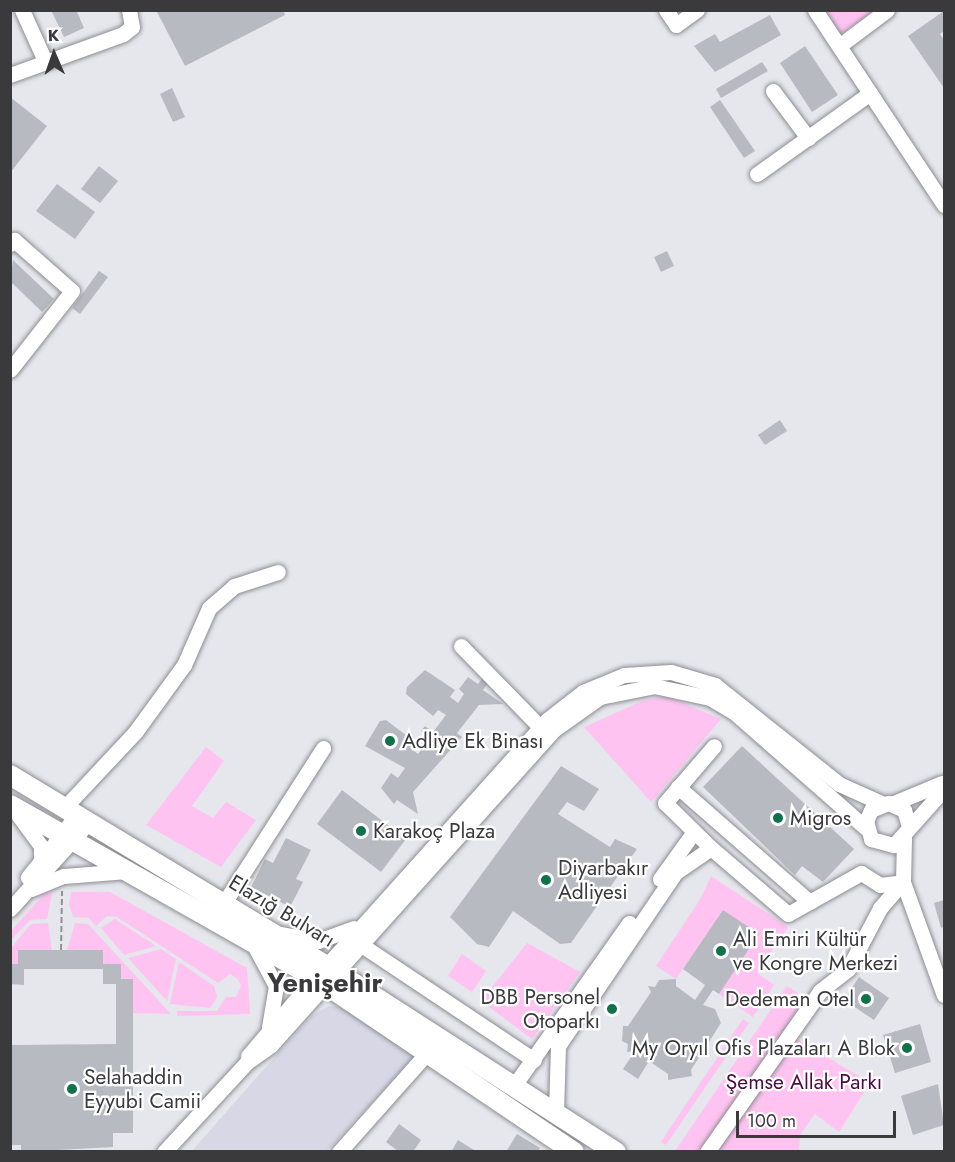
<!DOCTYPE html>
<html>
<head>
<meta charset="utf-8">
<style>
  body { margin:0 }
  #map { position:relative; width:955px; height:1162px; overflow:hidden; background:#e6e6ed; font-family:Jost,sans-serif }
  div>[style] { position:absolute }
  .built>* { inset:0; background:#d7d7e5 }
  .green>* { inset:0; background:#fec3f0 }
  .building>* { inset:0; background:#b7bbc1 }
  .path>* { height:2px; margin-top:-1px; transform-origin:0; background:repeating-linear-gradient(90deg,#919196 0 6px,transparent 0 9px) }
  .roads { filter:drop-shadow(0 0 2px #8c8c92) drop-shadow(0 0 2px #8c8c92) }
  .minor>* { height:15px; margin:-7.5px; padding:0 7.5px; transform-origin:7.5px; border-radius:7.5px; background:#fff }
  .major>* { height:20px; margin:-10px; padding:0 10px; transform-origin:10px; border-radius:10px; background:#fff }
  .dots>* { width:16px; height:16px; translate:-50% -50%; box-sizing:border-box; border:3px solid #fff; border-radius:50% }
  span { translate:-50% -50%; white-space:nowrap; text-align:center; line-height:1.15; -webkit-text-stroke:4.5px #fff; paint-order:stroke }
  .poi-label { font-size:21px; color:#3a3a3d }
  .left { translate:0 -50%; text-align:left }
  .right { translate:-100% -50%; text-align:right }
  .street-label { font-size:21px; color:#3a3a3d }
  .park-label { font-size:21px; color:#4e0a44 }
  .district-label { font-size:27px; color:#3a3a3d; font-weight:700 }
  .frame { position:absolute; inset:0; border:12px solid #3a3a3d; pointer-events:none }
  .north { position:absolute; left:24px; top:24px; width:60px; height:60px; -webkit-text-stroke:4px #fff; paint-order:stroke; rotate:358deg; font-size:16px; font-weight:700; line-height:24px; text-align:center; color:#3a3a3d }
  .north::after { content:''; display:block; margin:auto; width:21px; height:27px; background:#3a3a3d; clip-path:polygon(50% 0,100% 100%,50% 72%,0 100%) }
  .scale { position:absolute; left:736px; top:1111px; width:160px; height:27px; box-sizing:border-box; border:3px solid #3a3a3d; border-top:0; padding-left:8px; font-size:18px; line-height:21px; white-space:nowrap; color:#3a3a3d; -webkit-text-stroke:4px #fff; paint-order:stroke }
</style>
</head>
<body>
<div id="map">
  <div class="built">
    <i style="clip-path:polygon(329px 1006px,346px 1007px,418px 1052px,327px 1151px,191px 1152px,311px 1016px)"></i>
  </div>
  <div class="green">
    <i style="clip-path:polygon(875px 10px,839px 35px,823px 11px)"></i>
    <i style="clip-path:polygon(666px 696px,721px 719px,651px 802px,584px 727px,642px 701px)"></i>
    <i style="clip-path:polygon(206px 747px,224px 761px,192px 806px,213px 818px,226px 802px,256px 820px,221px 867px,146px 825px)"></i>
    <i style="clip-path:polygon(711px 876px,788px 927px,757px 973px,774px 985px,753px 1017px,719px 994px,758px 934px,723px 911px,676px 979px,656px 966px,701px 898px)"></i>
    <i style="clip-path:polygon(71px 892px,110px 892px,247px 968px,250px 1014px,177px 1016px,177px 1011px,217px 1011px,226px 997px,236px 997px,241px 986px,238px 979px,230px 974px,218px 983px,117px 917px,107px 916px,96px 926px,89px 918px,73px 917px,69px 904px)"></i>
    <i style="clip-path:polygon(45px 893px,52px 893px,47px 919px,30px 920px,11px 940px,11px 931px)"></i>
    <i style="clip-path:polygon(115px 919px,156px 946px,124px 955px,101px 928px)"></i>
    <i style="clip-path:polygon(48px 923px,52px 950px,18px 950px,18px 964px,11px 964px,11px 948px,31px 924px)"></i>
    <i style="clip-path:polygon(75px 923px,88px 924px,171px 1014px,133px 1013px,133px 979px,121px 979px,121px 964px,103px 964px,103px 950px,67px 950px)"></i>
    <i style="clip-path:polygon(527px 943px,580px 972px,532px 1039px,481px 1001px)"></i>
    <i style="clip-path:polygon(161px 949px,176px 959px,167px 1001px,128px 958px)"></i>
    <i style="clip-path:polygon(462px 954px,486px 971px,472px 992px,448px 976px)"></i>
    <i style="clip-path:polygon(179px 962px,214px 986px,217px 997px,210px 1008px,170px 1004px)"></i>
    <i style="clip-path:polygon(787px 986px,807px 999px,701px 1151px,675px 1151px)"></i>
    <i style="clip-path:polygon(743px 1019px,749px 1023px,666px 1145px,661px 1142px)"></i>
    <i style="clip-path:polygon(795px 1038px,870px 1083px,839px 1132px,815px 1114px,800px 1135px,799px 1151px,714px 1152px)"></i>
  </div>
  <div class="building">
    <i style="clip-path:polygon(51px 10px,81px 10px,77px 12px,84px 28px,64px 37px)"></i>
    <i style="clip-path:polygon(156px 10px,283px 10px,285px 15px,185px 66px)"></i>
    <i style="clip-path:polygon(944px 11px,944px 31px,940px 34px,944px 40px,944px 88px,908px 36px)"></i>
    <i style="clip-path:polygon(770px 15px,781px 35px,715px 72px,694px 46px,715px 34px,720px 42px)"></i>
    <i style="clip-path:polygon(805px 46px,838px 95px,812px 112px,780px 63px)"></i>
    <i style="clip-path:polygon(762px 62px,768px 71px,721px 98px,716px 89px)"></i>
    <i style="clip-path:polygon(172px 88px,185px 117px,173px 122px,160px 94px)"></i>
    <i style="clip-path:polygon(10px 97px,47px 126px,10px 173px)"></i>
    <i style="clip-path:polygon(720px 100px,755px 151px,744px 158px,710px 107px)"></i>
    <i style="clip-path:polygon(99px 166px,118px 181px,100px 203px,81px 189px)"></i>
    <i style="clip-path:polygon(57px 184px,95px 212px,75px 239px,36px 211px)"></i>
    <i style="clip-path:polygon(667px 251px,674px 266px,661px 272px,654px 257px)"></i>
    <i style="clip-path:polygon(13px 260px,54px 299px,42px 312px,10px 281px)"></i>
    <i style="clip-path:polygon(99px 271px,108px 277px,80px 314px,72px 308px)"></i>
    <i style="clip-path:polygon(780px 420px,787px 431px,765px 445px,758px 435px)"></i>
    <i style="clip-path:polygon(425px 670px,455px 690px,450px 697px,458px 703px,464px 694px,459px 689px,468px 677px,478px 684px,482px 679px,488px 683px,483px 690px,503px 704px,479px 705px,457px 733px,462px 737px,413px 792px,418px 814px,397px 800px,394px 804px,381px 788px,391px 773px,398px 778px,405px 768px,365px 746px,380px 721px,386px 720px,415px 742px,410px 748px,418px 754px,430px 739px,421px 731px,425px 726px,433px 732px,446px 715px,438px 710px,433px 716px,406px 694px,407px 687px)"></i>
    <i style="clip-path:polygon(742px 746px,854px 849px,823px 882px,802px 866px,795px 875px,703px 787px)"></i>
    <i style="clip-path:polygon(561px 766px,599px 789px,584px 811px,567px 802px,558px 814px,610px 847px,615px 839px,637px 849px,571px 943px,560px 944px,513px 911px,489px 947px,477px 944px,450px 917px)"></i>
    <i style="clip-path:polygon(342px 790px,406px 839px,381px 872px,317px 824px)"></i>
    <i style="clip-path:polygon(286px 838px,311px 850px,296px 879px,303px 882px,290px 907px,251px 887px,265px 859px,273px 863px)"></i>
    <i style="clip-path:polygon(944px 900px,944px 927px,941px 928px,934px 903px)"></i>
    <i style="clip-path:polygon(723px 910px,759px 934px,719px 994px,713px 990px,703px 1005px,715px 1009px,721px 1023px,691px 1070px,692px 1076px,668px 1080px,668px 1074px,649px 1061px,638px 1079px,623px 1069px,635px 1051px,627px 1052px,628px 1044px,622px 1041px,623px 1026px,628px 1026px,651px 992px,648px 986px,655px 987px,659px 980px,676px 979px,676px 986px,695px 1000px,705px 985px,683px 969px)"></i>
    <i style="clip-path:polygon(18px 950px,103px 950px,103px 964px,121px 964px,121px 979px,133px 979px,133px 1133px,113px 1133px,113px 1147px,21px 1152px,21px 1145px,10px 1145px,10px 1045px,116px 1044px,116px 984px,103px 984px,103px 969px,24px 969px,24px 985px,10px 984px,10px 964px,18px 964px)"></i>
    <i style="clip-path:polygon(859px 977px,889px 998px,874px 1020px,844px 1000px)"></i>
    <i style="clip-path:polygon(920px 1024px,931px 1062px,895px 1073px,883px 1035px)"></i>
    <i style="clip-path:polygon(938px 1084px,944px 1125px,913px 1135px,901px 1096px)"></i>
    <i style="clip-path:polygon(399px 1124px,421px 1140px,413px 1152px,399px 1152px,386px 1142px)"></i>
    <i style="clip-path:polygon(517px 1134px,540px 1148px,537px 1152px,506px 1152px)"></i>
    <i style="clip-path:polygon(458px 1140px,477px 1152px,451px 1152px)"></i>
  </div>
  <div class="path">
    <i style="left:61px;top:950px;width:59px;rotate:-89deg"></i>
  </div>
  <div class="roads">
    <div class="minor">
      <i style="left:22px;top:10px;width:56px;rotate:65.7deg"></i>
      <i style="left:666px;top:10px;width:18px;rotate:56deg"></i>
      <i style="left:676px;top:25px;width:26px;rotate:-36deg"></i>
      <i style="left:815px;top:10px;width:234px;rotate:56.5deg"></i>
      <i style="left:839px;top:46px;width:60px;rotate:-36.9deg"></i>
      <i style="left:10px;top:75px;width:120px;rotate:-19.9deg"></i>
      <i style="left:123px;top:34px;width:11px;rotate:-38deg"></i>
      <i style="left:132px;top:27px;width:17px;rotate:-100deg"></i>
      <i style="left:773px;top:91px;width:59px;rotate:53.3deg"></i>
      <i style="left:757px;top:174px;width:139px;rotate:-35.6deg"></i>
      <i style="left:10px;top:244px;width:6px;rotate:-45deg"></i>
      <i style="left:14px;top:240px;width:77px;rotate:41.3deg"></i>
      <i style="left:72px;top:291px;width:100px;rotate:128.1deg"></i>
      <i style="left:461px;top:646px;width:113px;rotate:45.7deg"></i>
      <i style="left:678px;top:787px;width:175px;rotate:41.1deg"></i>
      <i style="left:894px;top:803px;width:52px;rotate:-22.6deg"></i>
      <i style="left:65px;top:807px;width:104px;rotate:-46.9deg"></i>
      <i style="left:136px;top:731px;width:82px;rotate:-54deg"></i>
      <i style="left:184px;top:665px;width:62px;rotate:-66.3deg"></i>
      <i style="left:209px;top:608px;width:33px;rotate:-41deg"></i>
      <i style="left:234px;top:586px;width:46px;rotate:-17.7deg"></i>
      <i style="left:16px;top:812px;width:42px;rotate:53.7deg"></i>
      <i style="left:41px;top:846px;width:15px;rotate:90deg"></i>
      <i style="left:41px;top:861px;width:21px;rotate:129deg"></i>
      <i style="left:909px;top:827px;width:18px;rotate:-106deg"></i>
      <i style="left:904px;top:810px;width:17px;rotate:-156deg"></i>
      <i style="left:888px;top:803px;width:18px;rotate:158deg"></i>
      <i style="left:871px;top:810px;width:12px;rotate:114deg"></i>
      <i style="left:866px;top:821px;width:19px;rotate:74deg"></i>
      <i style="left:871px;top:839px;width:24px;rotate:15deg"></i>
      <i style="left:894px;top:845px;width:75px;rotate:-48.2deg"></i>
      <i style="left:904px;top:838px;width:44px;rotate:91.3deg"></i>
      <i style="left:903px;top:882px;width:120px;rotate:70.1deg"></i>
      <i style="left:711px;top:848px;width:64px;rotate:-135.6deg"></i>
      <i style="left:665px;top:803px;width:75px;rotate:-49.3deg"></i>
      <i style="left:41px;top:861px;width:59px;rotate:-52.5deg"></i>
      <i style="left:660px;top:879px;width:57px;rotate:-54.3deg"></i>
      <i style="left:31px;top:889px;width:35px;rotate:-22deg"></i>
      <i style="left:64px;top:876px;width:63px;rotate:-4.5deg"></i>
      <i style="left:224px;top:903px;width:184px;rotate:-57.4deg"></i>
      <i style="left:10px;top:909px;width:118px;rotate:-47.8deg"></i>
      <i style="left:280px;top:934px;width:39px;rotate:10deg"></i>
      <i style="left:318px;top:941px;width:38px;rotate:-20deg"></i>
      <i style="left:360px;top:944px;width:209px;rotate:33.7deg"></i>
      <i style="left:255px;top:947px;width:44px;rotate:61.7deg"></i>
      <i style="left:276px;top:986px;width:42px;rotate:99.7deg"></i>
      <i style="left:320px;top:973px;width:340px;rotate:-48.1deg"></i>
      <i style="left:547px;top:720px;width:46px;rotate:-37.9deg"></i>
      <i style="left:583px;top:692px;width:44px;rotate:-22.5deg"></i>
      <i style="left:624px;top:675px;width:47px;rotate:-3.7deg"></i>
      <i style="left:671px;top:672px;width:46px;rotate:16.5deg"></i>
      <i style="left:715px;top:685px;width:159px;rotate:38.6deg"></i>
      <i style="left:839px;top:784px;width:46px;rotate:24.3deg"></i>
      <i style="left:248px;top:1056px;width:80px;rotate:-49.6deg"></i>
      <i style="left:513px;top:1087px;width:201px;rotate:-54.7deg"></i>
      <i style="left:556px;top:1113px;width:67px;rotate:-88.3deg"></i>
      <i style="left:558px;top:1046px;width:210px;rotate:-55.9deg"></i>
      <i style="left:676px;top:872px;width:42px;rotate:-34.4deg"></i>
      <i style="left:711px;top:848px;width:101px;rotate:40.6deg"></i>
      <i style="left:788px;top:914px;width:84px;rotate:-29.3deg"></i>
      <i style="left:861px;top:873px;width:22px;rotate:32deg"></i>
      <i style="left:880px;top:885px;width:23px;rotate:-7deg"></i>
      <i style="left:164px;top:1152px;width:122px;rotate:-47.3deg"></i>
      <i style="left:247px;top:1062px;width:29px;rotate:-35deg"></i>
      <i style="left:271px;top:1045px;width:425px;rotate:-48.1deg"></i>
      <i style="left:555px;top:729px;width:55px;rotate:-35.4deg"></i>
      <i style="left:600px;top:697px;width:55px;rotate:-11.5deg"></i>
      <i style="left:654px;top:686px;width:57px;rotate:12.1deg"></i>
      <i style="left:710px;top:698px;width:29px;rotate:31deg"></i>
      <i style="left:735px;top:713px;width:174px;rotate:41.3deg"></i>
      <i style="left:339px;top:1152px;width:132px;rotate:-48.4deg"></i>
      <i style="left:707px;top:1152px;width:197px;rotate:-54.9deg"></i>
      <i style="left:820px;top:991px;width:36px;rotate:-38deg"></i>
      <i style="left:848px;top:969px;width:69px;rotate:-62.3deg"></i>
      <i style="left:880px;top:908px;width:35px;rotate:-49deg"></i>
    </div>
    <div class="major">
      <i style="left:10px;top:775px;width:370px;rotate:31.1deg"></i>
      <i style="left:327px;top:966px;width:344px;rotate:32.8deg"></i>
      <i style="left:10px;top:805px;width:352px;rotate:29.5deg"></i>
      <i style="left:316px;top:978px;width:311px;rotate:34deg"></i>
    </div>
  </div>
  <div class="dots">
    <i style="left:390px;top:741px;background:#0f7249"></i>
    <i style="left:778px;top:818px;background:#0f7249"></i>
    <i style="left:361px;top:831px;background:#0f7249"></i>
    <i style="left:546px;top:880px;background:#0f7249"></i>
    <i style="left:721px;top:951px;background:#0f7249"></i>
    <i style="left:866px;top:999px;background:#0f7249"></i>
    <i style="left:612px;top:1009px;background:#0f7249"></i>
    <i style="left:907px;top:1048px;background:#0f7249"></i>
    <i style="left:72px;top:1089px;background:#0f7249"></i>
  </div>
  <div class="poi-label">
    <span class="left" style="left:402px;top:741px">Adliye Ek Binası</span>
    <span class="left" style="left:790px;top:818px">Migros</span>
    <span class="left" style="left:373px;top:831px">Karakoç Plaza</span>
    <span class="left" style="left:558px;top:880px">Diyarbakır<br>Adliyesi</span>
    <span class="left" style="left:733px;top:951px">Ali Emiri Kültür<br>ve Kongre Merkezi</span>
    <span class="right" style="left:600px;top:1009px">DBB Personel<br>Otoparkı</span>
    <span class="right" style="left:854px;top:999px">Dedeman Otel</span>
    <span class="right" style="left:895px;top:1048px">My Oryıl Ofis Plazaları A Blok</span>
    <span class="left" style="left:84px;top:1089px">Selahaddin<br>Eyyubi Camii</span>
  </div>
  <div class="street-label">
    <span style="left:282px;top:911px;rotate:31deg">Elazığ Bulvarı</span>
  </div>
  <div class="park-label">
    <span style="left:804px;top:1082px">Şemse Allak Parkı</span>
  </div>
  <div class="district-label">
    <span style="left:325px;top:983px">Yenişehir</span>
  </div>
  <div class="frame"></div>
  <div class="north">K</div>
  <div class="scale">100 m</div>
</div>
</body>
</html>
